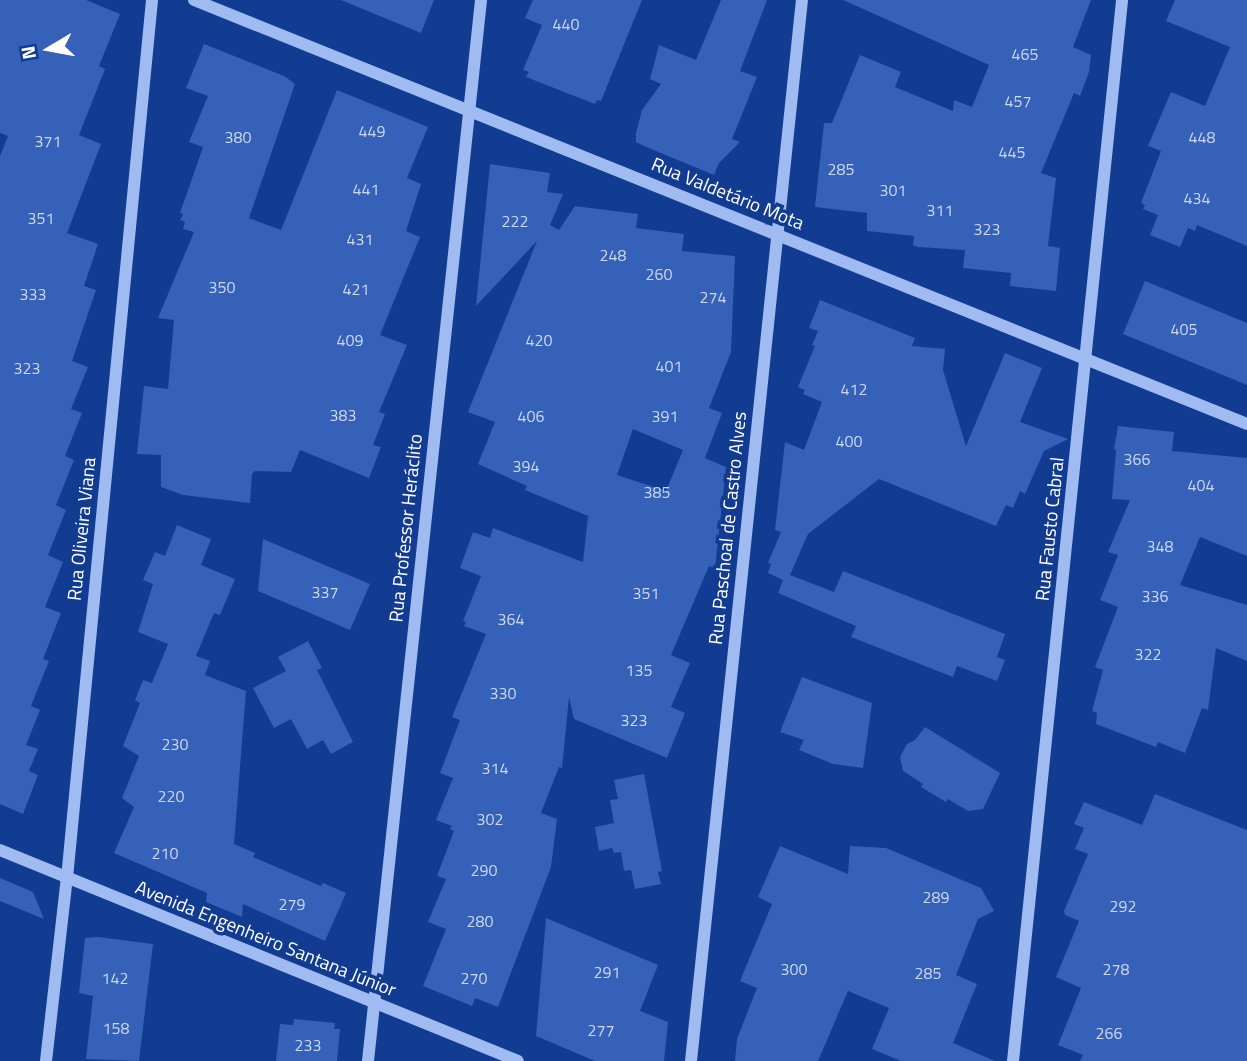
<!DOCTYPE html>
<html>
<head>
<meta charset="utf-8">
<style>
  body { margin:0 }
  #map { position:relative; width:1247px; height:1061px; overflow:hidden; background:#123b92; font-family:"Titillium Web",sans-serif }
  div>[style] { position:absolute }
  .building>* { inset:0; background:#3661b9 }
  .minor>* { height:12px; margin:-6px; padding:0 6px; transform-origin:6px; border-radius:6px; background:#9fbbf2 }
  span { translate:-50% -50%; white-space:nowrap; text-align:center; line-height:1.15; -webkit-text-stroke:7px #123b92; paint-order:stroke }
  .number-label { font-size:16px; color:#cdd8ee }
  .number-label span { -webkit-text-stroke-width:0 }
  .street-label { font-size:19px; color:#fff }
  .north { position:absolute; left:14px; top:14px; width:70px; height:70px; -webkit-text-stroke:5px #123b92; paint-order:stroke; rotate:260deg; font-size:19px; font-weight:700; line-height:28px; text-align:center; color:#fff }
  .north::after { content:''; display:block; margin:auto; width:24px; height:32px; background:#fff; clip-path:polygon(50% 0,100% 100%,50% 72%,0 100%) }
</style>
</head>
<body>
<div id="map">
  <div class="building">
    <i style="clip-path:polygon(0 0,86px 0,120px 14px,99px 66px,105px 69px,79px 135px,101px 144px,67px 233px,98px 244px,84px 286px,96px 290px,72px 361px,88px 367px,71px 409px,82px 413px,65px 456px,74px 460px,56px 505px,66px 510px,48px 555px,63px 562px,45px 607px,61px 613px,43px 659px,49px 661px,31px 706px,40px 710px,26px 745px,38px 749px,29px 771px,38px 775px,23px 814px,0 804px,0 156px,8px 136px,0 133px)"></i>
    <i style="clip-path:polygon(341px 0,434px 0,421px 33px)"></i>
    <i style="clip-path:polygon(533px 0,642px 0,601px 101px,597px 100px,595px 104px,526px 77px,529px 72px,523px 70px,542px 25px,525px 18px)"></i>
    <i style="clip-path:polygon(721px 0,767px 0,740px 71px,757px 77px,732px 139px,740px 142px,719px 163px,714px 175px,644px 146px,636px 142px,636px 133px,642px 110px,661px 84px,650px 79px,659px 45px,696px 60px)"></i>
    <i style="clip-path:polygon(843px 0,1091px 0,1073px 47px,1091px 55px,1089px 72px,1080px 96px,1074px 93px,1041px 173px,1056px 178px,1048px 246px,1060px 248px,1056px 291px,1010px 286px,1011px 273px,963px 268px,965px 250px,918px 247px,913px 245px,914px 236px,867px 231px,867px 213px,815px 207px,824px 123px,832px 123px,860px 55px,901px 72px,895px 87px,953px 111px,954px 100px,972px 107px,989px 65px)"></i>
    <i style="clip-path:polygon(1175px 0,1247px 0,1247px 246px,1197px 225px,1195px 231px,1188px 228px,1180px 247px,1150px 235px,1158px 215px,1143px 209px,1145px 205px,1141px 203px,1161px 151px,1148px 146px,1171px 92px,1205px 106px,1230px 47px,1166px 21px)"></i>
    <i style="clip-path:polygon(204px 44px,284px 76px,295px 84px,249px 218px,281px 230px,337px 90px,428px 127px,407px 178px,421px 184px,406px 231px,420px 237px,380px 335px,407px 345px,379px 412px,385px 414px,373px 445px,381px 447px,369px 478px,300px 450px,291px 472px,255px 471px,252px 474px,250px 503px,183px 495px,161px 487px,161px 455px,137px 454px,144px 386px,168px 389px,174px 320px,158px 318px,194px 232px,183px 229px,185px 222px,180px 220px,183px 214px,180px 213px,203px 147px,189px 142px,208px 96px,186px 88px)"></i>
    <i style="clip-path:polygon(evenodd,490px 164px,550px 173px,547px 192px,563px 194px,550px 225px,559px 230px,575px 206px,638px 214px,636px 228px,684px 234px,682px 251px,735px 256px,731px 352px,709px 408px,722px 413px,705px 458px,726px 467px,715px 568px,709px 566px,671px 655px,690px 663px,671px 707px,685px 713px,667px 758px,574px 719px,569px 697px,562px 768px,559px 767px,541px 813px,557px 819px,551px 867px,498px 1007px,475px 998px,472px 1006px,423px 986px,446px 929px,428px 922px,446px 879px,437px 876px,454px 831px,450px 829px,452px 826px,436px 820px,453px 778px,440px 773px,460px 720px,452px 717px,486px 634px,464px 626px,466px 622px,463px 621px,481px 576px,460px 568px,473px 532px,490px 538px,493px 528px,583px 562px,588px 516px,525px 490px,527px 486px,478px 464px,495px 422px,468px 412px,537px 241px,476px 306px,490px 164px,633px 429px,683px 450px,666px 491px,617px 475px,633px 429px)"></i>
    <i style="clip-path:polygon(1145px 281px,1247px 323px,1247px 385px,1123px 334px)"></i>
    <i style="clip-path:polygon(820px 300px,915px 338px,912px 346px,945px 349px,943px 370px,966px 446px,1005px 353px,1042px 368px,1020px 422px,1068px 439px,1044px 451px,1025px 494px,1020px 491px,1013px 508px,1006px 505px,996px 526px,879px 479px,808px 534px,790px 575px,834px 592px,843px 571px,1005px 634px,997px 657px,1005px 660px,997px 681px,957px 666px,953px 677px,851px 637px,856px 626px,778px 593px,783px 580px,768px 573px,771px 564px,768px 563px,781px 532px,775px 530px,785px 442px,804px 450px,822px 402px,803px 394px,805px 390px,798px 387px,815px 346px,812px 345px,818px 331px,809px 328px)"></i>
    <i style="clip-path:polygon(1118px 426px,1174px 432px,1172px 451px,1247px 458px,1247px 556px,1200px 537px,1180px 585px,1247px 605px,1247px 661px,1216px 648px,1208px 710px,1202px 708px,1185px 753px,1158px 742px,1156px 747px,1096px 724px,1097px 713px,1092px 711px,1103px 670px,1095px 667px,1118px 607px,1100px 600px,1118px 555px,1108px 552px,1130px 500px,1112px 499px,1116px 450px,1114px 449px)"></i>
    <i style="clip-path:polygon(177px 525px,211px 539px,201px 565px,235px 579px,220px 615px,214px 613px,196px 656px,210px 661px,205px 675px,246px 691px,234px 844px,255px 853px,253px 857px,321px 886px,323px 883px,346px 893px,325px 941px,243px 904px,242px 917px,206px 902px,207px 893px,114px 853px,134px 807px,122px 798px,139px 756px,123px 746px,140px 703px,135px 700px,143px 680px,152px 683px,168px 644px,138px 632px,153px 584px,143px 580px,155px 552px,165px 556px)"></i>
    <i style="clip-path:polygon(263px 539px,370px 584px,350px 630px,258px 591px)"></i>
    <i style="clip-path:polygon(308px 641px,322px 668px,317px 670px,353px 742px,331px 754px,323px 740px,307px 749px,291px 719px,274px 728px,253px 688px,286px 671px,278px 657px)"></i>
    <i style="clip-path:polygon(802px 677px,872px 703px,863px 768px,833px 764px,799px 750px,804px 740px,780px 732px)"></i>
    <i style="clip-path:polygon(925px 727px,1000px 773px,983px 809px,968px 811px,948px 799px,946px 802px,921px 787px,923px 784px,903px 771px,900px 757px,907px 744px,915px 740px)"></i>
    <i style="clip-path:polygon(644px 774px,662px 871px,658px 872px,661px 884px,635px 889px,631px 870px,624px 871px,621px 852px,614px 853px,612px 848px,599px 851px,595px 827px,614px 823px,610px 800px,618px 799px,614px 780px)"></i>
    <i style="clip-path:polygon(1155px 794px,1247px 830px,1247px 1061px,1080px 1061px,1083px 1055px,1058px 1045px,1081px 988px,1056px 977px,1079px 921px,1065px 915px,1064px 911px,1088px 854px,1075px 849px,1084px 828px,1074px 824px,1084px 802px,1142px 825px)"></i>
    <i style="clip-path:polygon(780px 846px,848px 874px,850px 846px,886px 848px,981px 888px,994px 911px,978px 919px,956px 975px,977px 984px,953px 1043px,995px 1061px,901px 1061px,872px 1049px,889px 1008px,848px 991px,818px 1061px,735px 1061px,737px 1039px,757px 988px,740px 981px,772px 904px,758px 897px)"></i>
    <i style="clip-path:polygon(0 878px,33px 892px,44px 919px,0 901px)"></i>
    <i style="clip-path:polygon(546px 918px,658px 965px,640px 1011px,668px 1022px,664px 1061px,595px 1061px,536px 1036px)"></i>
    <i style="clip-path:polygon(98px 937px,153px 944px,139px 1061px,86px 1059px,93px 996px,79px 993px,85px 938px)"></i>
    <i style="clip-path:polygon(294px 1019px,335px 1023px,334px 1029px,340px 1029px,337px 1061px,276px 1061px,280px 1024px,293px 1025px)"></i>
  </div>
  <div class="minor">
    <i style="left:194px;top:0;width:1135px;rotate:21.93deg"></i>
    <i style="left:0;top:850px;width:559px;rotate:22.16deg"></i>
    <i style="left:46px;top:1061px;width:184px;rotate:-83.5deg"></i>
    <i style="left:67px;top:878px;width:882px;rotate:-84.47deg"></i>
    <i style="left:368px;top:1061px;width:1067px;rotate:-83.92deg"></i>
    <i style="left:691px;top:1061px;width:1067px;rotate:-84.03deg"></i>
    <i style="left:1013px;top:1061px;width:1067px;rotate:-84.13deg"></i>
  </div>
  <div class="number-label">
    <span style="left:566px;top:24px">440</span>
    <span style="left:1025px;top:54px">465</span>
    <span style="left:1018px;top:101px">457</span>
    <span style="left:372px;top:131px">449</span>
    <span style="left:238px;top:137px">380</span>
    <span style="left:1202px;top:137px">448</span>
    <span style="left:48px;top:141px">371</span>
    <span style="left:1012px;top:152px">445</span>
    <span style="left:841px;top:169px">285</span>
    <span style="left:366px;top:189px">441</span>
    <span style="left:893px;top:190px">301</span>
    <span style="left:1197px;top:198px">434</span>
    <span style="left:940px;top:210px">311</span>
    <span style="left:41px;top:218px">351</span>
    <span style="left:515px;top:221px">222</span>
    <span style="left:987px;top:229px">323</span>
    <span style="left:360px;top:239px">431</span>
    <span style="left:613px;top:255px">248</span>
    <span style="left:659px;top:274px">260</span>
    <span style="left:222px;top:287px">350</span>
    <span style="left:356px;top:289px">421</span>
    <span style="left:33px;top:294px">333</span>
    <span style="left:713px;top:297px">274</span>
    <span style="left:1184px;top:329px">405</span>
    <span style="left:350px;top:340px">409</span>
    <span style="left:539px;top:340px">420</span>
    <span style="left:669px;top:366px">401</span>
    <span style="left:27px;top:368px">323</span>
    <span style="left:854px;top:389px">412</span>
    <span style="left:343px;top:415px">383</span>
    <span style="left:531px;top:416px">406</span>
    <span style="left:665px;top:416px">391</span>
    <span style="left:849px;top:441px">400</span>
    <span style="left:1137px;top:459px">366</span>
    <span style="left:526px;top:466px">394</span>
    <span style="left:1201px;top:485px">404</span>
    <span style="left:657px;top:492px">385</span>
    <span style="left:1160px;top:546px">348</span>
    <span style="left:325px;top:592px">337</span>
    <span style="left:646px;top:593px">351</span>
    <span style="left:1155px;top:596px">336</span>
    <span style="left:511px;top:619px">364</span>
    <span style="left:1148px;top:654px">322</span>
    <span style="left:639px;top:670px">135</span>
    <span style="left:503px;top:693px">330</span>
    <span style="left:634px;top:720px">323</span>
    <span style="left:175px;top:744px">230</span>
    <span style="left:495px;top:768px">314</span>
    <span style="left:171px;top:796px">220</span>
    <span style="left:490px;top:819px">302</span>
    <span style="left:165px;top:853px">210</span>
    <span style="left:484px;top:870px">290</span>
    <span style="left:936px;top:897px">289</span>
    <span style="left:292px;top:904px">279</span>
    <span style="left:1123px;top:906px">292</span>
    <span style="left:480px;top:921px">280</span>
    <span style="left:794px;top:969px">300</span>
    <span style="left:1116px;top:969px">278</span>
    <span style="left:607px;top:972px">291</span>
    <span style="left:928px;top:973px">285</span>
    <span style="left:115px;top:978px">142</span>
    <span style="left:474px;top:978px">270</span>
    <span style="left:116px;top:1028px">158</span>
    <span style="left:601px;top:1030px">277</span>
    <span style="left:1109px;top:1033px">266</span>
    <span style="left:308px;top:1045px">233</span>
  </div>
  <div class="street-label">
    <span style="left:728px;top:193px;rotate:22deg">Rua Valdetário Mota</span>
    <span style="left:405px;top:528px;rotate:-84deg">Rua Professor Heráclito</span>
    <span style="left:727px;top:528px;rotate:-84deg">Rua Paschoal de Castro Alves</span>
    <span style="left:81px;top:529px;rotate:-84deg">Rua Oliveira Viana</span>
    <span style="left:1049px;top:529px;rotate:-84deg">Rua Fausto Cabral</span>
    <span style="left:266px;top:938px;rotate:22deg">Avenida Engenheiro Santana Júnior</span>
  </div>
  <div class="north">N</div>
</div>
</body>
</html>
